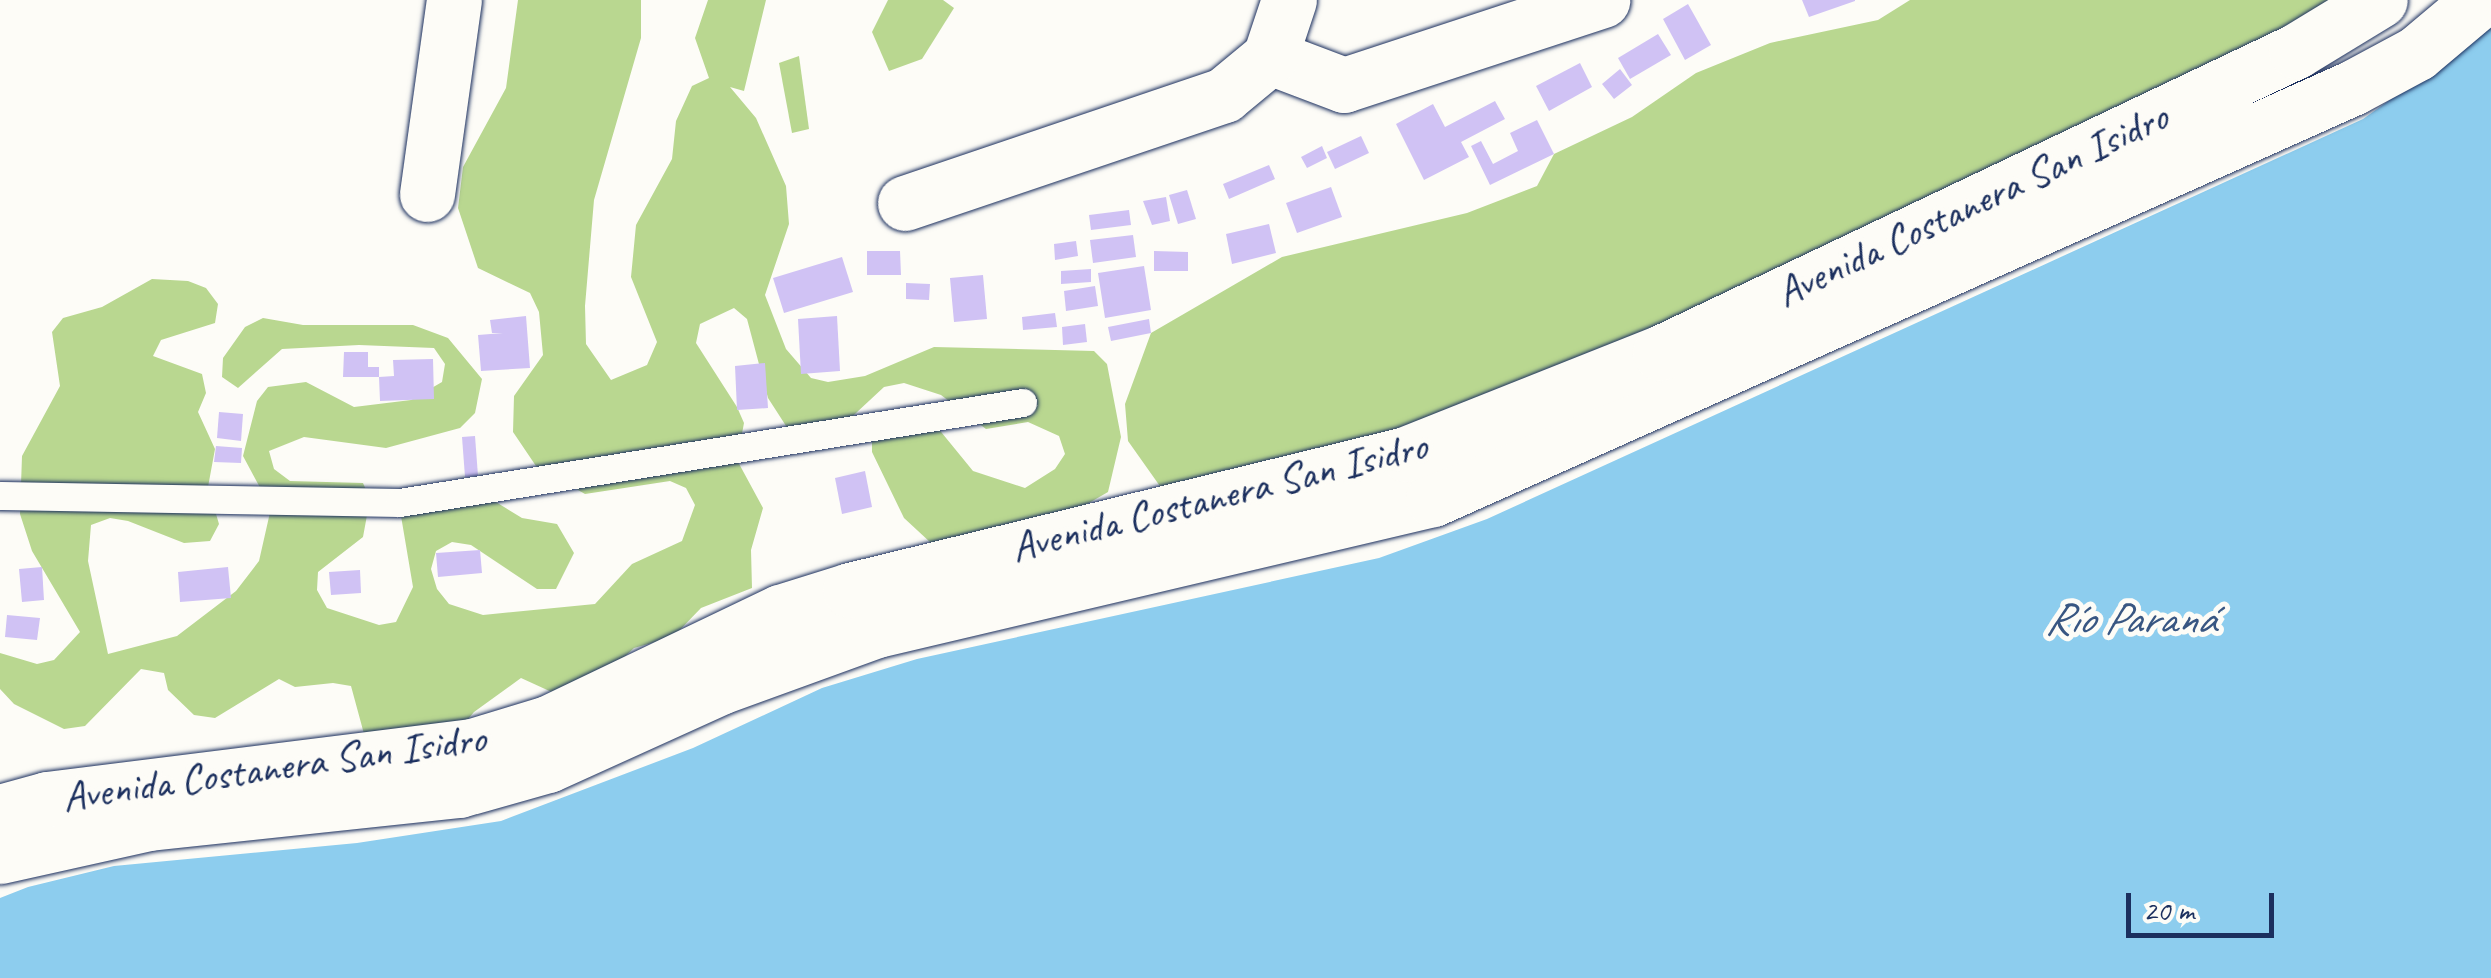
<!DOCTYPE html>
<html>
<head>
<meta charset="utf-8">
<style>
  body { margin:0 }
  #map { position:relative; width:2491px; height:978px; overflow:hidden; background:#fdfcf7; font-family:Caveat,sans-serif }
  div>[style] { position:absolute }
  .green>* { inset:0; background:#b9d790 }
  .water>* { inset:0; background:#8dcdee }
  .building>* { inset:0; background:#d0c2f4 }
  .roads { filter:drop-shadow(0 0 2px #1b2f5e) drop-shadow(0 0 2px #1b2f5e) }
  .lane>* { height:28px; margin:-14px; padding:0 14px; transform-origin:14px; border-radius:14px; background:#fdfcf7 }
  .street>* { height:55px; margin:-27.5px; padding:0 27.5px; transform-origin:27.5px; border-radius:27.5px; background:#fdfcf7 }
  .secondary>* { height:55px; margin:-27.5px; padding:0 27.5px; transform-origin:27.5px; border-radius:27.5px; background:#fdfcf7 }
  span { translate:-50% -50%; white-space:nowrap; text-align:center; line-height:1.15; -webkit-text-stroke:10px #fdfcf7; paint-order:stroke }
  .street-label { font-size:42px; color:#1b2f5e }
  .water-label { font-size:45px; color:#385682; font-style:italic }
  .scale { position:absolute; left:2126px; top:893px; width:148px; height:45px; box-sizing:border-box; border:5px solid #1b2f5e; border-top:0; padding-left:12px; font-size:30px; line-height:35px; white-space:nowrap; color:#1b2f5e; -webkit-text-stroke:8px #fdfcf7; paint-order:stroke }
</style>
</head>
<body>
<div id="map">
  <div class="green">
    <i style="clip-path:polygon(518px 0,641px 0,641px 38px,594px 200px,585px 306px,586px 344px,611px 380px,647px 365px,657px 342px,631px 277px,636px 225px,672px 159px,676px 121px,692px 86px,709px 78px,695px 38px,708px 0,766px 0,744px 91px,730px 87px,756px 118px,786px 186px,789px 224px,765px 295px,786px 349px,811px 378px,828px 382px,865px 376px,934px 347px,1094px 351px,1107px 364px,1121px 437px,1108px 492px,1075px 511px,931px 543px,904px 518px,872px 452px,872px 434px,924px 411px,973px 471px,1025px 488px,1055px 469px,1065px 454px,1059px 436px,1028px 422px,986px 429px,941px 395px,904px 383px,884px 387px,842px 426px,788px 429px,768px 398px,747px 319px,734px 308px,700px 324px,696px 343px,737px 407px,744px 423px,737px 460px,763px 508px,751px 550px,752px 588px,701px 608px,673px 637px,634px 648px,619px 662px,556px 694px,521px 678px,474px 712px,447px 744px,367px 745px,351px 686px,333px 683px,295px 687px,279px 679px,215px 718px,194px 715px,168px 690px,164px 673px,141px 669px,85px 726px,64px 729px,14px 704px,0 689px,0 653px,37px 664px,54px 660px,80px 632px,32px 551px,20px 514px,22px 456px,60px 386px,52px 332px,63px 318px,102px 307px,152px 279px,188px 281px,206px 288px,218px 304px,215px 323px,161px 340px,153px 356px,202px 374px,206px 393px,198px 412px,215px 449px,208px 487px,219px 524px,210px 541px,184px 543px,128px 521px,110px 518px,91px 525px,88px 561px,108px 654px,177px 636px,236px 591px,259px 561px,271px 508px,243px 456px,257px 401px,268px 387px,306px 382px,354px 407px,411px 400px,442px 382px,445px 364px,434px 348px,359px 345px,282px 349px,238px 388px,222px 377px,223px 358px,245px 327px,263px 318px,303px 325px,413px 325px,448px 338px,482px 379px,475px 413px,460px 428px,386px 448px,304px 437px,269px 451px,274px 469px,290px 481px,363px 483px,370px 499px,363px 537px,318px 572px,317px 590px,327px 608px,379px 625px,396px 622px,413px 587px,401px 516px,491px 499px,522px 518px,557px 524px,574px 553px,556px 589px,537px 589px,471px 545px,452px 542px,436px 551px,431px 569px,437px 589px,449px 604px,483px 615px,595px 604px,632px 564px,682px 541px,695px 505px,686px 488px,670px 481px,585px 494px,536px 466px,513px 432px,514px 396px,543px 355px,539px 312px,530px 293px,478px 268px,458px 208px,463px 167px,506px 88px)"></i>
    <i style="clip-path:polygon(888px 0,943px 0,954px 8px,922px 59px,889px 71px,872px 32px)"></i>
    <i style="clip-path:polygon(1910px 0,2368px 0,2049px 169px,1191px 530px,1128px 441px,1125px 404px,1151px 333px,1282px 257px,1467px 213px,1537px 186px,1554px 154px,1632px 117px,1696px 73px,1770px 43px,1878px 20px)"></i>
    <i style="clip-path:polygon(799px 56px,809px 129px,792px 133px,779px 63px)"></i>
  </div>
  <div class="water">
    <i style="clip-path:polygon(2491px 28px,2491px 978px,0 978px,0 898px,28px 887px,114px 866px,357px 843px,501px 821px,693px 748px,822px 688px,917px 659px,1379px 558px,1487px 519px,2363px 119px)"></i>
  </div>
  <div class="building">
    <i style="clip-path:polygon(1802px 0,1855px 0,1855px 1px,1809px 17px)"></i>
    <i style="clip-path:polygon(1688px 4px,1711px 45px,1685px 60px,1663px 19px)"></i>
    <i style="clip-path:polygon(1658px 34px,1671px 55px,1630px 79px,1618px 58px)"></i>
    <i style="clip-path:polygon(1580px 63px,1592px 87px,1549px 111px,1536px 86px)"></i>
    <i style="clip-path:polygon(1620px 69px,1632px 85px,1614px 99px,1602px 84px)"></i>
    <i style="clip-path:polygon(1495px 101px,1505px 119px,1461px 142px,1469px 157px,1424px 180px,1396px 124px,1433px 104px,1445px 127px)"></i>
    <i style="clip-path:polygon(1537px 120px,1554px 154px,1490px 185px,1471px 146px,1481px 141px,1493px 164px,1518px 151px,1510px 133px)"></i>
    <i style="clip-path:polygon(1361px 136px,1369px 153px,1335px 169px,1327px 152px)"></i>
    <i style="clip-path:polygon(1322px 146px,1327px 158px,1307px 168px,1301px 157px)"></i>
    <i style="clip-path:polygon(1269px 165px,1275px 179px,1229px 199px,1223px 184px)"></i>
    <i style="clip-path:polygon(1331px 187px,1342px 217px,1297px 233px,1286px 203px)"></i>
    <i style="clip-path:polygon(1187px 190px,1196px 219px,1178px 224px,1169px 195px)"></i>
    <i style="clip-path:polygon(1166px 197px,1170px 221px,1152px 225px,1143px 201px)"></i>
    <i style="clip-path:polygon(1129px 210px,1131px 225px,1091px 230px,1089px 215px)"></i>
    <i style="clip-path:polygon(1269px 224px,1276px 253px,1232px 264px,1226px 234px)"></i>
    <i style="clip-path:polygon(1133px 235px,1136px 257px,1093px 263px,1090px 240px)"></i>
    <i style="clip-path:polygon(1076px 241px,1078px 256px,1055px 260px,1054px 244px)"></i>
    <i style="clip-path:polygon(867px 251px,900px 251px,901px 275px,867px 275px)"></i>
    <i style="clip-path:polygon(1154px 251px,1188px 252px,1188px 271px,1154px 271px)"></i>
    <i style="clip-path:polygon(842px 257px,853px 292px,784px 313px,773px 278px)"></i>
    <i style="clip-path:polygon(1144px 266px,1151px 310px,1105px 318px,1098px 273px)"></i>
    <i style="clip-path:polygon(1091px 269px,1091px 282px,1061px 284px,1061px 271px)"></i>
    <i style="clip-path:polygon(983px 275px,987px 319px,954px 322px,950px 278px)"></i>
    <i style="clip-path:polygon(906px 283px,930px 284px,929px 300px,906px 299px)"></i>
    <i style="clip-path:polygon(1095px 286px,1098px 306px,1066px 311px,1064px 291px)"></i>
    <i style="clip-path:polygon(1055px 313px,1057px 327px,1023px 330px,1022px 317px)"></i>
    <i style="clip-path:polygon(526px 316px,530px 368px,481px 371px,478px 335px,503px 333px,492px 333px,490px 320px)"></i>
    <i style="clip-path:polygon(837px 316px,840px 371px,801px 374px,798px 319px)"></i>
    <i style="clip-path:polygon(1149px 319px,1151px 333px,1111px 341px,1108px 327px)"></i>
    <i style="clip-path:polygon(1085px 324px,1087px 342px,1063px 345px,1062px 327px)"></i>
    <i style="clip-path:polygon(344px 352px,368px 352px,368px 367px,379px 367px,379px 377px,343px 377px)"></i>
    <i style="clip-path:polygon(433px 359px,434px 399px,380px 401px,379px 377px,394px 376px,393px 360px)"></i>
    <i style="clip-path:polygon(765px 363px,768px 408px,737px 410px,735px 366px)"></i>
    <i style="clip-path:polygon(219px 412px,243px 414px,241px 441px,217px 438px)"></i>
    <i style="clip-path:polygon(475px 436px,478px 476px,465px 477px,462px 437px)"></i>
    <i style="clip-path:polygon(216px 446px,242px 448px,241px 463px,214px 462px)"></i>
    <i style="clip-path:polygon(865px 471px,872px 507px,842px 514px,835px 478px)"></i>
    <i style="clip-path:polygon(480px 550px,482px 573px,438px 577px,436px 553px)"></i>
    <i style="clip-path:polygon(42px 567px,44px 600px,22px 602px,19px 569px)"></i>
    <i style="clip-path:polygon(228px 567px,231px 598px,180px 602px,178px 572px)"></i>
    <i style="clip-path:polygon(360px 570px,361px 593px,331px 595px,329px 572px)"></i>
    <i style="clip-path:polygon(7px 615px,40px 618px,37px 640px,5px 637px)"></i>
  </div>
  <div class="roads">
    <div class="lane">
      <i style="left:0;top:496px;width:400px;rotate:1deg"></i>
      <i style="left:400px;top:503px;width:631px;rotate:-9.12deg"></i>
    </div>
    <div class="street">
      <i style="left:1270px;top:57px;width:79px;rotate:20.7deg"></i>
      <i style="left:1344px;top:85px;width:272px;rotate:-18.2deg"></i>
      <i style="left:427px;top:194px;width:196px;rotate:-82.1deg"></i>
      <i style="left:905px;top:203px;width:337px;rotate:-18.7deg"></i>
      <i style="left:1224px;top:95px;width:60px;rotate:-39.6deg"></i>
      <i style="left:1270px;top:57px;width:60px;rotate:-71.6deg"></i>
      <i style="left:0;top:856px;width:153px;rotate:-12.5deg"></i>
      <i style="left:149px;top:823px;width:312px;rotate:-6.1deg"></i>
      <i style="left:459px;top:790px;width:92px;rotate:-15.7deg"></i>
      <i style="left:548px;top:765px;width:189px;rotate:-24.4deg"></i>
      <i style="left:720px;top:687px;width:167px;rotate:-20deg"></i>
      <i style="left:877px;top:630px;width:571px;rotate:-13.26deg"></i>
      <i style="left:1433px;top:499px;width:1007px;rotate:-24.1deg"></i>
      <i style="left:2352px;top:88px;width:74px;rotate:-28.3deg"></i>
      <i style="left:2417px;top:53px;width:82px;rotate:-40.1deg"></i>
    </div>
    <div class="secondary">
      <i style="left:0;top:812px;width:49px;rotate:-15.5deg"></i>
      <i style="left:47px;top:799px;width:428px;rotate:-7.1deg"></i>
      <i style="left:472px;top:746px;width:79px;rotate:-16.8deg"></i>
      <i style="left:548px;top:723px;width:257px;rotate:-25.6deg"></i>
      <i style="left:780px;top:612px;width:73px;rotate:-17.4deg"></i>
      <i style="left:850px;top:590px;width:572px;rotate:-13.74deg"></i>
      <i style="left:1406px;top:454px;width:273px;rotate:-21.7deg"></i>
      <i style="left:1660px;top:353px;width:704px;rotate:-25.4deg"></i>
      <i style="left:2296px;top:51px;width:98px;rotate:-31.3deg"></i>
    </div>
  </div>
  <div class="street-label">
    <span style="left:1972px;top:205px;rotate:-25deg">Avenida Costanera San Isidro</span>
    <span style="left:1219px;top:497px;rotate:-14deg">Avenida Costanera San Isidro</span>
    <span style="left:274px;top:768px;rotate:-8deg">Avenida Costanera San Isidro</span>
  </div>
  <div class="water-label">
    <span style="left:2130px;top:619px">Río Paraná</span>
  </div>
  <div class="scale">20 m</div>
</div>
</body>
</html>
